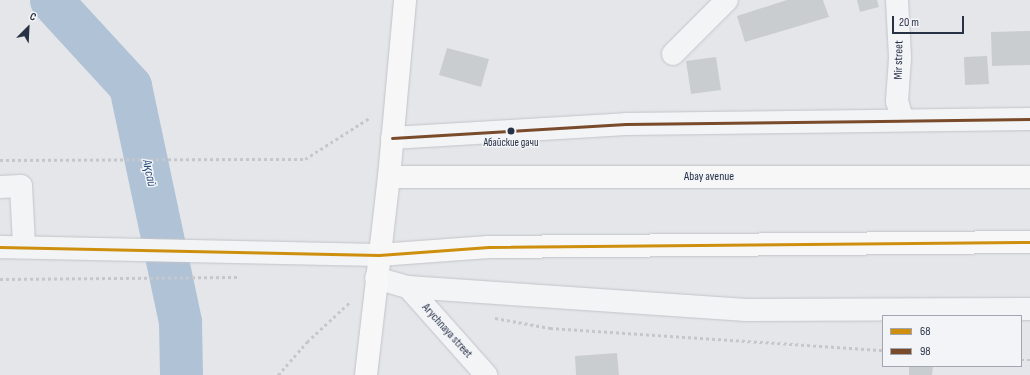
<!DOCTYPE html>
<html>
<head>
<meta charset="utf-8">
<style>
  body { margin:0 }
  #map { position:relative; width:1030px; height:375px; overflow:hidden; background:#e4e6ea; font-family:"Sofia Sans Condensed",sans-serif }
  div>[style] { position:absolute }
  .river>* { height:43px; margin:-21.5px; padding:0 21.5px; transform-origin:21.5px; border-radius:21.5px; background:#b0c2d6 }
  .building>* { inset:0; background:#cacdd0 }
  .path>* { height:2.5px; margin-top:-1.25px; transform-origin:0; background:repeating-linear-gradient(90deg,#c5c7cc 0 3px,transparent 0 6px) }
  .roads { filter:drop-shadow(0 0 1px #c2c4c8) drop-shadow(0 0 1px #c2c4c8) }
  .minor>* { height:22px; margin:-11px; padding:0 11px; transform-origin:11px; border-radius:11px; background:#f3f4f6 }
  .secondary>* { height:22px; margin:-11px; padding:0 11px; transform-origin:11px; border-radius:11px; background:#f7f7f8 }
  .bus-1>* { height:3px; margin:-1.5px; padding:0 1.5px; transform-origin:1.5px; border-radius:1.5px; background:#ce8f0e }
  .bus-2>* { height:3px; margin:-1.5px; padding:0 1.5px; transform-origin:1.5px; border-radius:1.5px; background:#7a4b2a }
  .dots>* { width:11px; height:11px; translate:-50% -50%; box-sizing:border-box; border:2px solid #f2f4f8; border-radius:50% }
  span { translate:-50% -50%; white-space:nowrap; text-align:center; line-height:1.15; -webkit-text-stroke:3px #f2f4f8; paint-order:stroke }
  .bus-label { font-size:11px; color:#283245 }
  .street-label { font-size:12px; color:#283245 }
  .water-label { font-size:13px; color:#2e4f7d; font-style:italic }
  .legend { position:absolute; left:882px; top:315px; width:140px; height:52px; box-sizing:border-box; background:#f2f4f8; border:1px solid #a1a6b0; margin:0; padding:5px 7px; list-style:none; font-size:12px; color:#283245 }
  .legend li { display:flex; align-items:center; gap:8px; height:20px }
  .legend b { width:20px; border:1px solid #a1a6b0 }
  .north { position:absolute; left:8px; top:8px; width:40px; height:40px; -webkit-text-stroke:3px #f2f4f8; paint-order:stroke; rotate:24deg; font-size:11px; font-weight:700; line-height:16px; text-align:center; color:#283245 }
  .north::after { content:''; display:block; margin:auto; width:14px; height:18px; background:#283245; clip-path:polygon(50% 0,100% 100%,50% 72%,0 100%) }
  .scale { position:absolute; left:892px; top:16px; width:72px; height:18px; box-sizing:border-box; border:2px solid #283245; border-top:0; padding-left:5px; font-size:12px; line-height:14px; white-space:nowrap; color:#283245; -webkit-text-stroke:3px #f2f4f8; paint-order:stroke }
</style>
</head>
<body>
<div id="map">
  <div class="river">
    <i style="left:51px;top:0;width:117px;rotate:47.4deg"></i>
    <i style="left:130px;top:86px;width:241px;rotate:78deg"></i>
    <i style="left:180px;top:322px;width:53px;rotate:88.9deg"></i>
  </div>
  <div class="building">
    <i style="clip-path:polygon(787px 0,823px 0,829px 17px,745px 42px,737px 16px)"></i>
    <i style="clip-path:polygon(857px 0,877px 0,879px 7px,860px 12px)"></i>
    <i style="clip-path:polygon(1030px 31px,1030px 65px,992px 66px,991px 32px)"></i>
    <i style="clip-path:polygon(447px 48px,489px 59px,481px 87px,439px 75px)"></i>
    <i style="clip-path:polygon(987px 56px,989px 84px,965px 85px,964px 57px)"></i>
    <i style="clip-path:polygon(716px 57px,721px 90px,691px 94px,686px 61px)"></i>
    <i style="clip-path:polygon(617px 353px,619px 375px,576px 375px,575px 356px)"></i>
    <i style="clip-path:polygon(909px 366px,933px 366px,932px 375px,909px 375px)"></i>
  </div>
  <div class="path">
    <i style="left:0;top:160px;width:305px;rotate:-0.2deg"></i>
    <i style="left:305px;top:159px;width:78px;rotate:-32.5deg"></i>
    <i style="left:0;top:279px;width:237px;rotate:-0.5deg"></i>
    <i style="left:495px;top:318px;width:56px;rotate:10.3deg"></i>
    <i style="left:550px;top:328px;width:334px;rotate:3.8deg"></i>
    <i style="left:1021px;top:360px;width:9px"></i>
    <i style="left:278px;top:375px;width:44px;rotate:-48.7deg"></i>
    <i style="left:307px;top:342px;width:60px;rotate:-43deg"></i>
  </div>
  <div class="roads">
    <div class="minor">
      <i style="left:897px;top:0;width:58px;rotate:87deg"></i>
      <i style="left:900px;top:58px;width:43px;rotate:94deg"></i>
      <i style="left:897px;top:101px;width:19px;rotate:74deg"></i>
      <i style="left:673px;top:54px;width:76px;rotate:-45deg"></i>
      <i style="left:392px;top:138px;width:234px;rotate:-3.4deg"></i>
      <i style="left:626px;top:124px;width:404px;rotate:-0.7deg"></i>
      <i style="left:0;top:187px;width:21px;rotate:-3deg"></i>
      <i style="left:21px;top:186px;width:60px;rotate:87.1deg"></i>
      <i style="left:0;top:247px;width:379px;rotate:1.2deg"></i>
      <i style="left:376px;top:278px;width:33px;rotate:16deg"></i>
      <i style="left:408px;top:287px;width:339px;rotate:3.9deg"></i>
      <i style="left:746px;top:310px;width:284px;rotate:-0.2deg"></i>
      <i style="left:408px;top:287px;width:118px;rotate:48.4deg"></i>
    </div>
    <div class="secondary">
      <i style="left:389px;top:177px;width:641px"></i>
      <i style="left:379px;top:255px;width:110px;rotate:-4.2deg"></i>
      <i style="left:489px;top:247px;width:541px;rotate:-0.53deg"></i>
      <i style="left:366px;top:375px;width:199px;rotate:-83.4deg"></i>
      <i style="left:389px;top:177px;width:178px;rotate:-84.8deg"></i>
    </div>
  </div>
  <div class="bus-1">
    <i style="left:0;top:247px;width:379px;rotate:1.2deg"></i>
    <i style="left:379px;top:255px;width:110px;rotate:-4.2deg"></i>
    <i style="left:489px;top:247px;width:541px;rotate:-0.53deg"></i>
  </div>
  <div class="bus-2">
    <i style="left:392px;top:138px;width:234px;rotate:-3.4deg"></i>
    <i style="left:626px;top:124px;width:404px;rotate:-0.7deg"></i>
  </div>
  <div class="dots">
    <i style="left:511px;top:131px;background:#283245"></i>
  </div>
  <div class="bus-label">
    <span style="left:511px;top:143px">Абайские дачи</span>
  </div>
  <div class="street-label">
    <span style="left:899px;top:60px;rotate:-89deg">Mir street</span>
    <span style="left:709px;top:177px">Abay avenue</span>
    <span style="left:447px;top:331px;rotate:48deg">Arychnaya street</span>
  </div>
  <div class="water-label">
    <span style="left:149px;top:173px;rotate:78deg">Ақсай</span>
  </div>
  <ul class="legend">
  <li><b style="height:5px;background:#ce8f0e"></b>68</li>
  <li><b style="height:5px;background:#7a4b2a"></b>98</li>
  </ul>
  <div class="north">С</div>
  <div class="scale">20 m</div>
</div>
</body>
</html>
